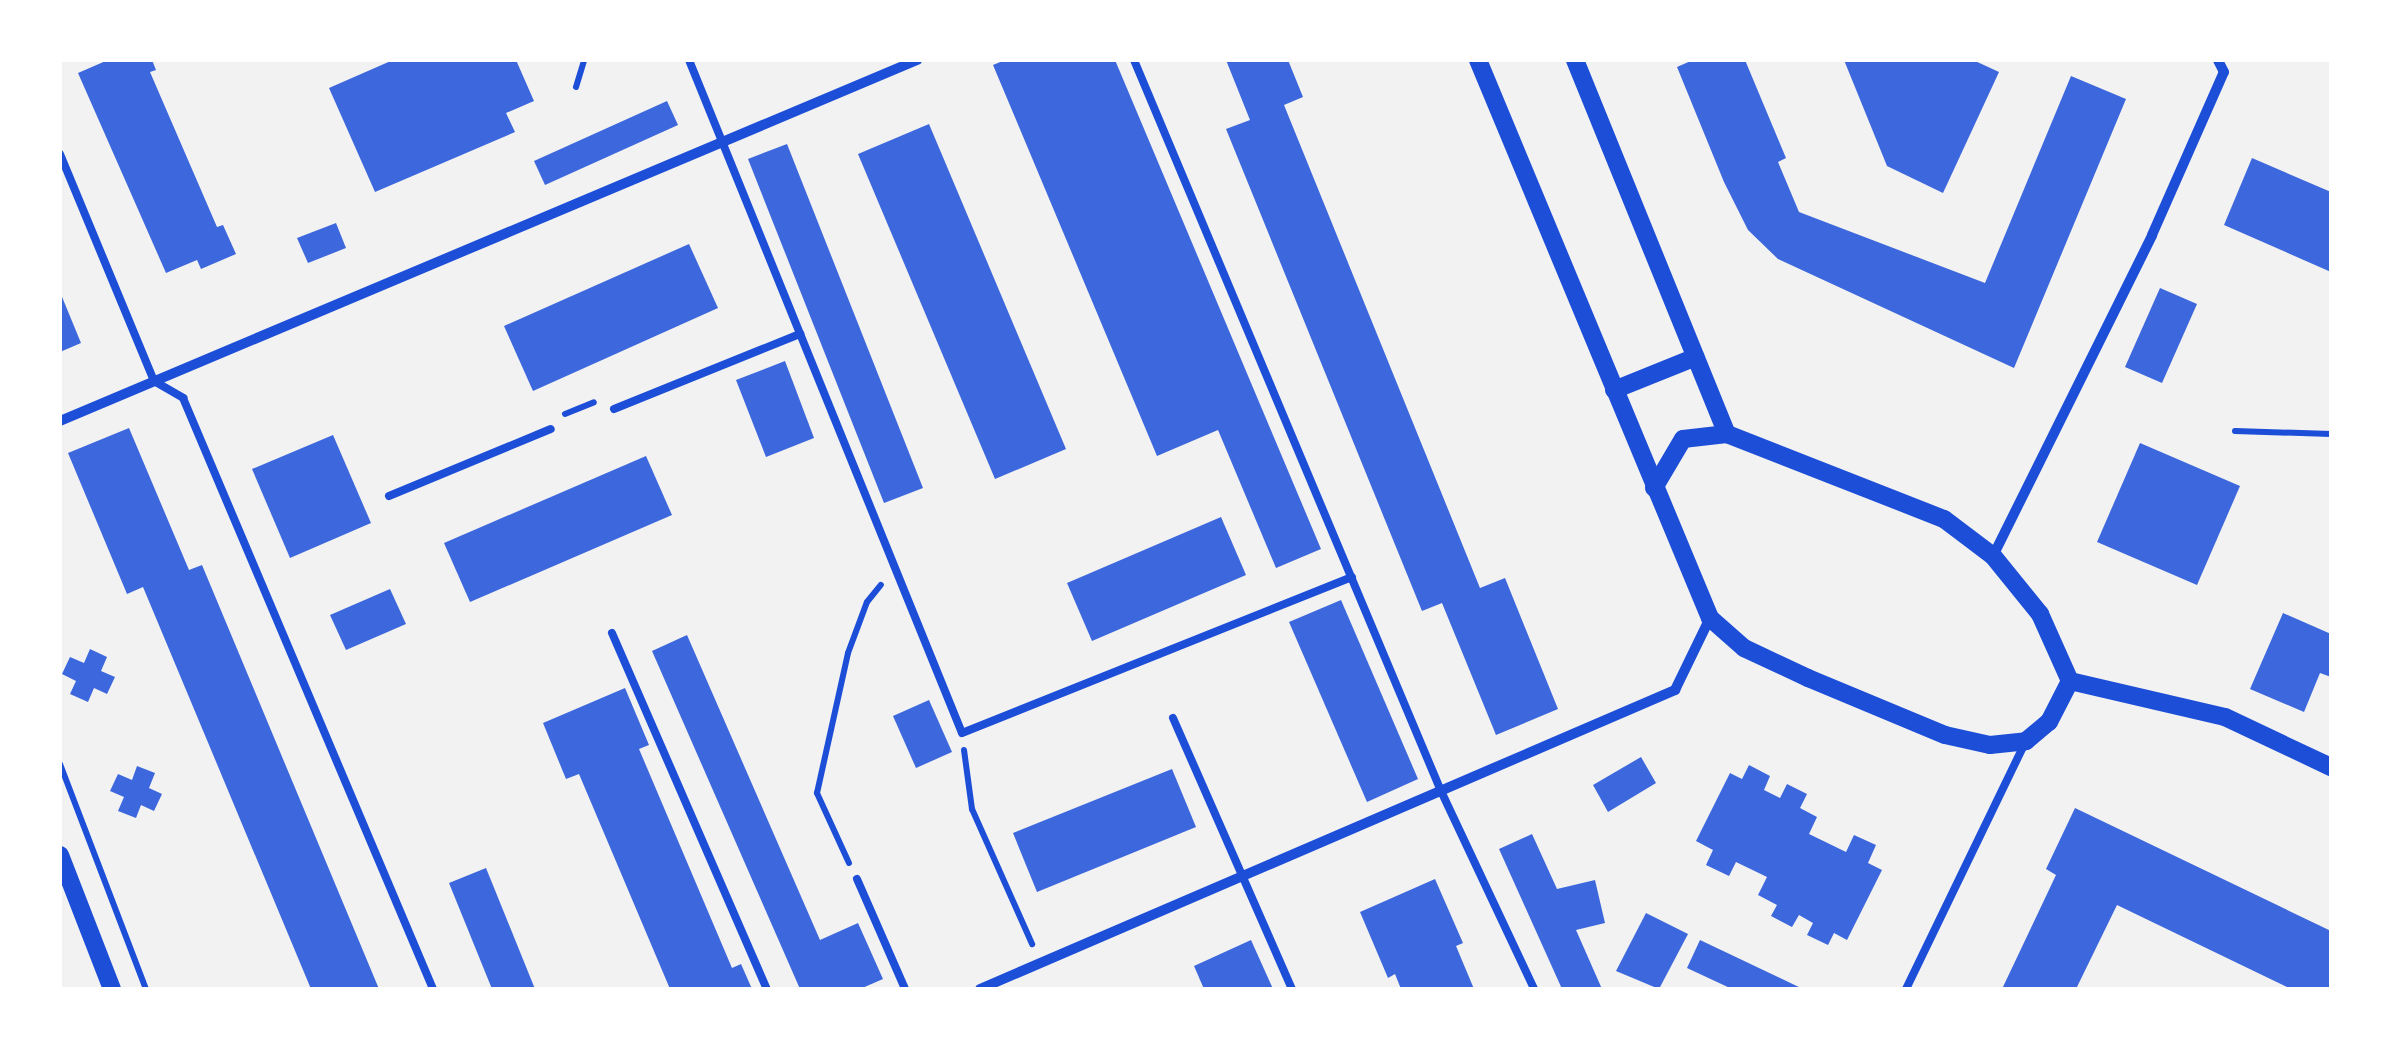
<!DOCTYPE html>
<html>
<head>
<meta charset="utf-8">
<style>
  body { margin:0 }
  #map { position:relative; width:2391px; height:1049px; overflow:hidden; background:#f2f2f2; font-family:"Open Sans",sans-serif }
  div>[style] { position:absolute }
  .building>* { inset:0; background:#3d67dc }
  .path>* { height:6px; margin:-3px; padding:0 3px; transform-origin:3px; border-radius:3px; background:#1d4ed8 }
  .service>* { height:8px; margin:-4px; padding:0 4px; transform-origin:4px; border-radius:4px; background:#1d4ed8 }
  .minor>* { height:10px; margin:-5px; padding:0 5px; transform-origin:5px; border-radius:5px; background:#1d4ed8 }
  .tertiary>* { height:18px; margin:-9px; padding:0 9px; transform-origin:9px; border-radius:9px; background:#1d4ed8 }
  span { translate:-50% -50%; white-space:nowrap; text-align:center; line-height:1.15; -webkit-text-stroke:9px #fff; paint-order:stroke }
  .frame { position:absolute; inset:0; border:62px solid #fff; pointer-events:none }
</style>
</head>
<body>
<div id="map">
  <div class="building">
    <i style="clip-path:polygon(108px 60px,152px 60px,156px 70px,150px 72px,217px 227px,223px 225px,236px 254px,201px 269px,197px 260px,166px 273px,78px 73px)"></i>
    <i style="clip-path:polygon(393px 60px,516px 60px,534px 101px,506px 113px,515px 132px,375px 192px,329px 88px)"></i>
    <i style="clip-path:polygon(1005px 60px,1115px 60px,1321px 549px,1276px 568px,1218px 430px,1157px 456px,993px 65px)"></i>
    <i style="clip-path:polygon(1226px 60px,1288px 60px,1303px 97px,1284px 105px,1480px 588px,1505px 578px,1558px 709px,1496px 735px,1442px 603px,1422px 611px,1226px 129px,1250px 120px)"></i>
    <i style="clip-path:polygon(1693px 60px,1745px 60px,1786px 158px,1778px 162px,1799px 212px,1985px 283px,2071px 76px,2126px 99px,2014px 368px,1778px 259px,1748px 230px,1724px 182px,1677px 67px)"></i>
    <i style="clip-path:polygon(1844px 60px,1973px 60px,1999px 72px,1943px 193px,1887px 166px)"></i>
    <i style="clip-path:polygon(667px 101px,678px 125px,545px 185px,534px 161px)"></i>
    <i style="clip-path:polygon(929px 124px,1066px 449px,995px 479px,858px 154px)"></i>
    <i style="clip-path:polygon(787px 144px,923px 488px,884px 503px,748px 159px)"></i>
    <i style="clip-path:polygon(2252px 158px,2331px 192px,2331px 272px,2224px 225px)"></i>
    <i style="clip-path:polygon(336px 223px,346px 248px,308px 263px,297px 238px)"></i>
    <i style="clip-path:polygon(689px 244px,718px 308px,533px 391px,504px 326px)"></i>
    <i style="clip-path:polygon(2160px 288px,2197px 304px,2162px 383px,2125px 367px)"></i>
    <i style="clip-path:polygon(60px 292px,81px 343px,60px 352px)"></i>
    <i style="clip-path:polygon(785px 361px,814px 438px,766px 457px,736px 380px)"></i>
    <i style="clip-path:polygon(129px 428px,189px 570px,202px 565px,379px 989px,311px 989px,143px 587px,127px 594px,68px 453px)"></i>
    <i style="clip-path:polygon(333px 435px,371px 523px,290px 558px,252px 469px)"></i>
    <i style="clip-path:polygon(2140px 443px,2240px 486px,2197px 585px,2097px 542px)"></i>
    <i style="clip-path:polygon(646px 456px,672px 515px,470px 602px,444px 543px)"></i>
    <i style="clip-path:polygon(1221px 517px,1246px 575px,1092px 641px,1067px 583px)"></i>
    <i style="clip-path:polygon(390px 589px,406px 624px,346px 650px,330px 615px)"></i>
    <i style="clip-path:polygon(1341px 600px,1418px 779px,1367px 802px,1289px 622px)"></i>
    <i style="clip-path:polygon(2283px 613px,2331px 634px,2331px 677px,2320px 673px,2304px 712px,2250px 689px)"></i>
    <i style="clip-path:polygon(687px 635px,820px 940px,858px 923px,883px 979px,860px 989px,800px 989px,652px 651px)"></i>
    <i style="clip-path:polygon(90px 649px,107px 657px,101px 671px,115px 677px,107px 694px,94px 688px,88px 702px,70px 694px,76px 681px,62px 674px,70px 657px,84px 663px)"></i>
    <i style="clip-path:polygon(625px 688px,649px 745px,639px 749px,732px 968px,741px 964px,752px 989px,670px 989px,579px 774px,566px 779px,543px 723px)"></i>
    <i style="clip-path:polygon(929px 700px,952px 752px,916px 768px,893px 716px)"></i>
    <i style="clip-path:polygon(1641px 757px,1656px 783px,1608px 812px,1593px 785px)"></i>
    <i style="clip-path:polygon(1749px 765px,1770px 776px,1764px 790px,1780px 798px,1787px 784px,1807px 794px,1800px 808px,1817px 817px,1809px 834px,1846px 852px,1854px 835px,1876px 845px,1868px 863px,1882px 870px,1847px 940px,1834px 933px,1828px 945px,1807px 935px,1813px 923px,1799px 915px,1792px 927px,1771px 916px,1777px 905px,1758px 895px,1767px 877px,1736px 862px,1729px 876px,1706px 865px,1713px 850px,1696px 841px,1730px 773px,1742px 779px)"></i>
    <i style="clip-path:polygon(137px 766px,155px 773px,149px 788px,162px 794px,154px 811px,141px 805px,136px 818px,118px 811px,124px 797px,110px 791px,118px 774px,132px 780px)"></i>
    <i style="clip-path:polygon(1172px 769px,1196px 827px,1037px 892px,1013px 833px)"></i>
    <i style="clip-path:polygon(2075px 808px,2331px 931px,2331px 989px,2291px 989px,2117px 905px,2076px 989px,2002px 989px,2056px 875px,2046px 869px)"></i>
    <i style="clip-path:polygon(1532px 834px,1557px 889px,1595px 880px,1605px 923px,1576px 930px,1602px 989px,1562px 989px,1499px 849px)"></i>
    <i style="clip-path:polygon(486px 868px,535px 989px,492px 989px,449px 883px)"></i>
    <i style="clip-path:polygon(1435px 879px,1463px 943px,1456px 946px,1474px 989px,1401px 989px,1395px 974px,1388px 978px,1360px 912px)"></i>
    <i style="clip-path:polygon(1646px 913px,1688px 934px,1659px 989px,1616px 971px)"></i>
    <i style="clip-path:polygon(1251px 940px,1273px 989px,1204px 989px,1194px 966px)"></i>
    <i style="clip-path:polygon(1700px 940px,1803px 989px,1732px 989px,1687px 968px)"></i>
  </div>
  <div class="path">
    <i style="left:576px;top:87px;width:28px;rotate:-73deg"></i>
    <i style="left:565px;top:414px;width:31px;rotate:-22deg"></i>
    <i style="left:2235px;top:431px;width:96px;rotate:1.8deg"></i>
    <i style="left:964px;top:750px;width:60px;rotate:82.3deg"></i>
    <i style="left:972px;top:809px;width:148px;rotate:66deg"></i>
    <i style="left:60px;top:764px;width:241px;rotate:69.1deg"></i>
    <i style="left:849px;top:863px;width:77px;rotate:-114.6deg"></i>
    <i style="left:817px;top:793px;width:143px;rotate:-77.5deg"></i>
    <i style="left:848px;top:653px;width:54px;rotate:-69.6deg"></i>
    <i style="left:867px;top:602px;width:22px;rotate:-51deg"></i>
  </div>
  <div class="service">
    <i style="left:689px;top:60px;width:726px;rotate:67.92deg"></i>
    <i style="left:962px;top:733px;width:420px;rotate:-21.8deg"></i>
    <i style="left:1134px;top:60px;width:793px;rotate:67.22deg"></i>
    <i style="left:1441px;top:791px;width:219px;rotate:64.8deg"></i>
    <i style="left:60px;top:154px;width:246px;rotate:67.5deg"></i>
    <i style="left:154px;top:381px;width:34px;rotate:30deg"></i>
    <i style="left:183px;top:398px;width:642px;rotate:67.07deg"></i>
    <i style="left:614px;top:409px;width:201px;rotate:-22deg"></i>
    <i style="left:389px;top:496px;width:175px;rotate:-22.5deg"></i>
    <i style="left:612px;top:633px;width:388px;rotate:66.5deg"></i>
    <i style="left:1173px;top:718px;width:296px;rotate:66.3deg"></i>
    <i style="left:857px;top:879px;width:120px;rotate:66.4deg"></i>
    <i style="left:1906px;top:989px;width:276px;rotate:-64.2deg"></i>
  </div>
  <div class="minor">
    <i style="left:60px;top:421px;width:930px;rotate:-22.84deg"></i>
    <i style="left:1993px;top:556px;width:358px;rotate:-63.6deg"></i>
    <i style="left:2152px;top:235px;width:178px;rotate:-66.2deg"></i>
    <i style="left:2224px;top:72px;width:13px;rotate:-117deg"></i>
    <i style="left:980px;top:989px;width:757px;rotate:-23.28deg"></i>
    <i style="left:1675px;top:690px;width:80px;rotate:-64.1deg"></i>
  </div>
  <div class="tertiary">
    <i style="left:1478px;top:60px;width:604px;rotate:67.42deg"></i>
    <i style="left:1710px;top:618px;width:45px;rotate:41.4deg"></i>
    <i style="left:1744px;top:648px;width:71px;rotate:25.1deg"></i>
    <i style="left:1808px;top:678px;width:148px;rotate:22.6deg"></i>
    <i style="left:1945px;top:735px;width:46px;rotate:12.5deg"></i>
    <i style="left:1990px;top:745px;width:36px;rotate:-6deg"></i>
    <i style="left:2026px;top:741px;width:30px;rotate:-40deg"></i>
    <i style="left:2049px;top:722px;width:46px;rotate:-62.9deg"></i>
    <i style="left:1575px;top:60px;width:404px;rotate:67.9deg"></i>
    <i style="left:1727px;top:434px;width:233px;rotate:21.4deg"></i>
    <i style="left:1944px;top:519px;width:61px;rotate:37.1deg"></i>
    <i style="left:1993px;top:556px;width:75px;rotate:51deg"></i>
    <i style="left:2040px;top:614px;width:73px;rotate:65.9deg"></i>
    <i style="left:1614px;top:390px;width:88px;rotate:-21.9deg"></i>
    <i style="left:1654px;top:488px;width:57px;rotate:-59.4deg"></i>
    <i style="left:1683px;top:439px;width:44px;rotate:-6.5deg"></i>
    <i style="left:2070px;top:681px;width:159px;rotate:13.1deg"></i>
    <i style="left:2225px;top:717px;width:117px;rotate:25.3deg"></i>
    <i style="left:60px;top:855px;width:144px;rotate:68.8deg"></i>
  </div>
  <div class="frame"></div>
</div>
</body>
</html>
